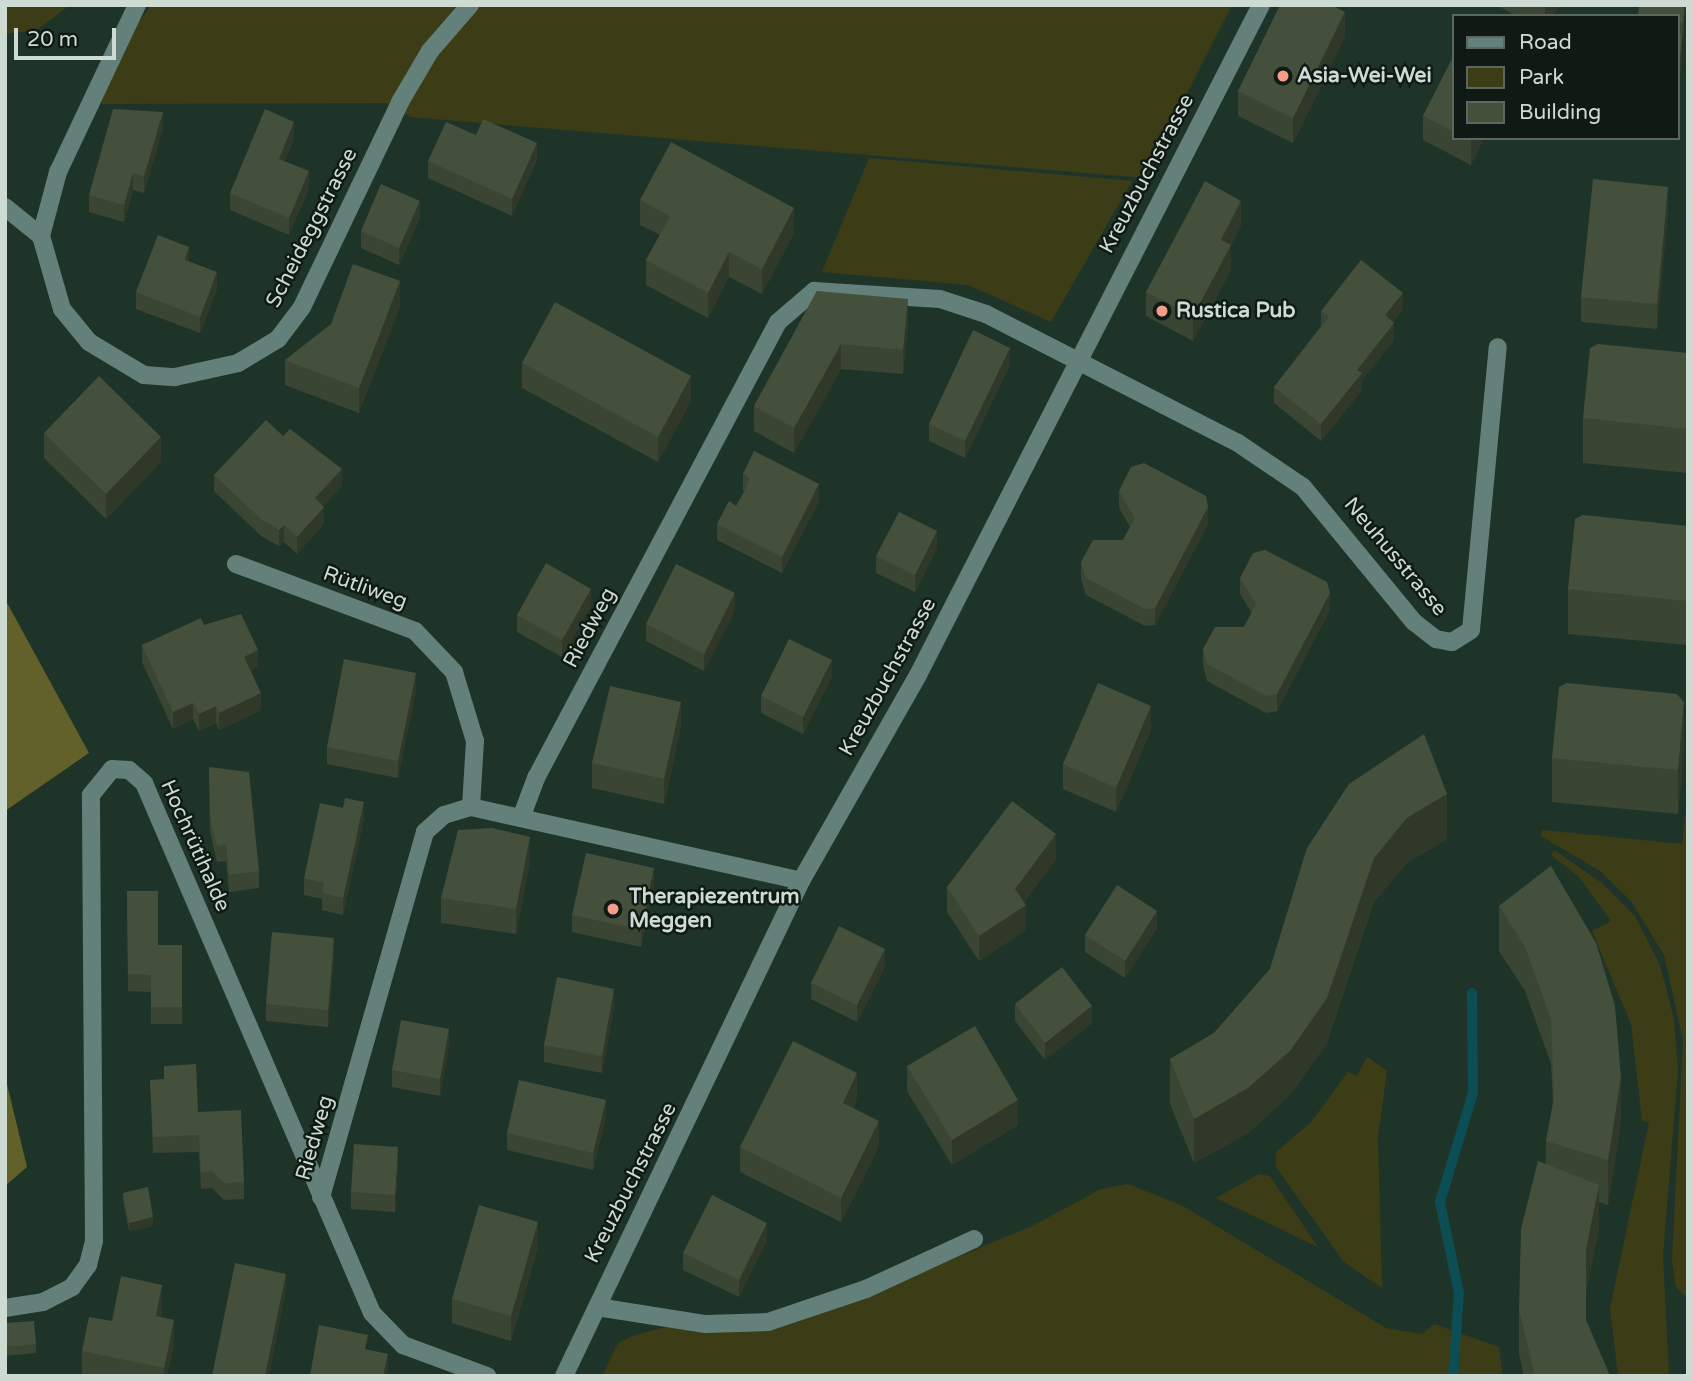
<!DOCTYPE html>
<html>
<head>
<meta charset="utf-8">
<style>
  body { margin:0 }
  #map { position:relative; width:1693px; height:1381px; overflow:hidden; background:#1f3428; font-family:"Varela Round",sans-serif }
  div>[style] { position:absolute }
  .green>* { inset:0; background:#3c3c17 }
  .forest>* { inset:0; background:#63612a }
  .stream>* { height:10px; margin:-5px; padding:0 5px; transform-origin:5px; border-radius:5px; background:#0d4d54 }
  .minor>* { height:18px; margin:-9px; padding:0 9px; transform-origin:9px; border-radius:9px; background:#63807a }
  .wall>* { inset:0; background:#3a4533 }
  .shaded-wall>* { inset:0; background:#303829 }
  .building>* { inset:0; background:#44503b }
  .dots>* { width:19px; height:19px; translate:-50% -50%; box-sizing:border-box; border:4px solid #101a14; border-radius:50% }
  span { translate:-50% -50%; white-space:nowrap; text-align:center; line-height:1.15; -webkit-text-stroke:5px #101a14; paint-order:stroke }
  .poi-label { font-size:21px; color:#cedbd2; font-weight:700 }
  .left { translate:0 -50%; text-align:left }
  .street-label { font-size:21px; color:#cedbd2 }
  .frame { position:absolute; inset:0; border:7px solid #cedbd2; pointer-events:none }
  .legend { position:absolute; left:1452px; top:14px; width:228px; height:126px; box-sizing:border-box; background:#101a14; border:2px solid #5c6760; margin:0; padding:9px 12px; list-style:none; font-size:21px; color:#cedbd2 }
  .legend li { display:flex; align-items:center; gap:14px; height:35px }
  .legend b { width:35px; border:2px solid #5c6760 }
  .scale { position:absolute; left:14px; top:28px; width:102px; height:32px; box-sizing:border-box; border:4px solid #cedbd2; border-top:0; padding-left:9px; font-size:21px; line-height:24px; white-space:nowrap; color:#cedbd2; -webkit-text-stroke:5px #101a14; paint-order:stroke }
</style>
</head>
<body>
<div id="map">
  <div class="green">
    <i style="clip-path:polygon(5px 5px,70px 5px,37px 30px,5px 34px)"></i>
    <i style="clip-path:polygon(151px 5px,1232px 5px,1144px 178px,410px 117px,387px 103px,102px 104px,101px 90px,123px 45px)"></i>
    <i style="clip-path:polygon(869px 158px,1132px 181px,1051px 322px,968px 285px,822px 272px)"></i>
    <i style="clip-path:polygon(1688px 791px,1688px 1299px,1676px 1287px,1672px 1261px,1683px 1040px,1664px 955px,1631px 901px,1600px 871px,1541px 836px,1542px 830px,1682px 844px)"></i>
    <i style="clip-path:polygon(1554px 850px,1602px 883px,1635px 916px,1660px 965px,1674px 1019px,1678px 1069px,1663px 1256px,1669px 1376px,1618px 1376px,1610px 1309px,1649px 1122px,1642px 1121px,1631px 1024px,1592px 931px,1611px 921px,1579px 877px,1551px 855px)"></i>
    <i style="clip-path:polygon(1367px 1057px,1387px 1071px,1378px 1137px,1382px 1288px,1344px 1262px,1276px 1167px,1276px 1152px,1311px 1122px,1348px 1072px,1357px 1076px)"></i>
    <i style="clip-path:polygon(1259px 1174px,1270px 1176px,1318px 1247px,1216px 1198px)"></i>
    <i style="clip-path:polygon(1128px 1184px,1183px 1206px,1386px 1328px,1422px 1334px,1434px 1324px,1499px 1347px,1503px 1376px,602px 1376px,618px 1343px,632px 1336px,670px 1326px,750px 1331px,830px 1310px,1032px 1226px,1101px 1189px)"></i>
  </div>
  <div class="forest">
    <i style="clip-path:polygon(5px 599px,89px 753px,5px 811px)"></i>
    <i style="clip-path:polygon(5px 1076px,27px 1167px,5px 1186px)"></i>
  </div>
  <div class="stream">
    <i style="left:1453px;top:1376px;width:83px;rotate:-85.9deg"></i>
    <i style="left:1459px;top:1293px;width:93px;rotate:-101.8deg"></i>
    <i style="left:1440px;top:1202px;width:114px;rotate:-73.2deg"></i>
    <i style="left:1473px;top:1093px;width:100px;rotate:-90.6deg"></i>
  </div>
  <div class="minor">
    <i style="left:137px;top:5px;width:185px;rotate:115.3deg"></i>
    <i style="left:58px;top:172px;width:66px;rotate:104.9deg"></i>
    <i style="left:41px;top:236px;width:76px;rotate:74deg"></i>
    <i style="left:62px;top:309px;width:43px;rotate:50.7deg"></i>
    <i style="left:89px;top:342px;width:64px;rotate:31deg"></i>
    <i style="left:144px;top:375px;width:31px;rotate:4deg"></i>
    <i style="left:175px;top:377px;width:65px;rotate:-12.5deg"></i>
    <i style="left:238px;top:363px;width:47px;rotate:-31deg"></i>
    <i style="left:278px;top:339px;width:40px;rotate:-53deg"></i>
    <i style="left:302px;top:307px;width:227px;rotate:-64.4deg"></i>
    <i style="left:400px;top:102px;width:59px;rotate:-59.5deg"></i>
    <i style="left:430px;top:51px;width:61px;rotate:-49deg"></i>
    <i style="left:5px;top:207px;width:46px;rotate:38.9deg"></i>
    <i style="left:236px;top:564px;width:191px;rotate:20.5deg"></i>
    <i style="left:415px;top:631px;width:57px;rotate:46.4deg"></i>
    <i style="left:454px;top:672px;width:72px;rotate:73.1deg"></i>
    <i style="left:475px;top:741px;width:66px;rotate:93.5deg"></i>
    <i style="left:521px;top:818px;width:43px;rotate:-69.4deg"></i>
    <i style="left:536px;top:778px;width:516px;rotate:-62.05deg"></i>
    <i style="left:778px;top:322px;width:48px;rotate:-40.7deg"></i>
    <i style="left:814px;top:291px;width:126px;rotate:3.6deg"></i>
    <i style="left:940px;top:299px;width:48px;rotate:18.1deg"></i>
    <i style="left:986px;top:314px;width:283px;rotate:27.1deg"></i>
    <i style="left:1238px;top:443px;width:78px;rotate:34.1deg"></i>
    <i style="left:1303px;top:487px;width:175px;rotate:50.6deg"></i>
    <i style="left:1414px;top:622px;width:28px;rotate:38deg"></i>
    <i style="left:1436px;top:639px;width:16px;rotate:11deg"></i>
    <i style="left:1452px;top:642px;width:22px;rotate:-32deg"></i>
    <i style="left:1471px;top:630px;width:284px;rotate:-84.6deg"></i>
    <i style="left:321px;top:1197px;width:380px;rotate:-74.1deg"></i>
    <i style="left:425px;top:832px;width:25px;rotate:-42deg"></i>
    <i style="left:444px;top:815px;width:28px;rotate:-17deg"></i>
    <i style="left:471px;top:807px;width:338px;rotate:12.6deg"></i>
    <i style="left:597px;top:1307px;width:110px;rotate:8.9deg"></i>
    <i style="left:706px;top:1324px;width:62px;rotate:-1.8deg"></i>
    <i style="left:768px;top:1322px;width:103px;rotate:-18.6deg"></i>
    <i style="left:866px;top:1289px;width:119px;rotate:-24.8deg"></i>
    <i style="left:5px;top:1308px;width:38px;rotate:-9deg"></i>
    <i style="left:43px;top:1302px;width:33px;rotate:-27deg"></i>
    <i style="left:72px;top:1287px;width:27px;rotate:-54deg"></i>
    <i style="left:88px;top:1265px;width:25px;rotate:-76deg"></i>
    <i style="left:94px;top:1241px;width:446px;rotate:-90.4deg"></i>
    <i style="left:91px;top:795px;width:33px;rotate:-51deg"></i>
    <i style="left:112px;top:769px;width:17px;rotate:3deg"></i>
    <i style="left:129px;top:770px;width:20px;rotate:41deg"></i>
    <i style="left:144px;top:783px;width:577px;rotate:66.72deg"></i>
    <i style="left:372px;top:1313px;width:45px;rotate:45.9deg"></i>
    <i style="left:403px;top:1345px;width:90px;rotate:20.3deg"></i>
    <i style="left:564px;top:1376px;width:549px;rotate:-64.42deg"></i>
    <i style="left:801px;top:881px;width:237px;rotate:-60.4deg"></i>
    <i style="left:918px;top:675px;width:753px;rotate:-62.89deg"></i>
  </div>
  <div class="wall">
    <i style="clip-path:polygon(1496px 5px,1560px 5px,1553px 16px,1517px 16px)"></i>
    <i style="clip-path:polygon(1686px 5px,1682px 40px,1678px 103px,1677px 16px)"></i>
    <i style="clip-path:polygon(1345px 37px,1293px 143px,1238px 116px,1238px 91px)"></i>
    <i style="clip-path:polygon(1453px 57px,1453px 138px,1484px 138px,1471px 165px,1423px 140px,1423px 116px)"></i>
    <i style="clip-path:polygon(163px 128px,144px 193px,133px 190px,124px 222px,89px 212px,89px 195px)"></i>
    <i style="clip-path:polygon(476px 135px,537px 160px,512px 216px,428px 178px,428px 161px)"></i>
    <i style="clip-path:polygon(294px 138px,285px 161px,309px 188px,289px 235px,230px 210px,230px 193px)"></i>
    <i style="clip-path:polygon(640px 200px,794px 233px,762px 294px,729px 277px,708px 318px,646px 285px,646px 260px,660px 235px,640px 225px)"></i>
    <i style="clip-path:polygon(1668px 211px,1657px 329px,1581px 322px,1581px 297px)"></i>
    <i style="clip-path:polygon(420px 218px,399px 265px,361px 248px,361px 231px)"></i>
    <i style="clip-path:polygon(1241px 226px,1231px 245px,1231px 270px,1193px 341px,1146px 316px,1146px 292px)"></i>
    <i style="clip-path:polygon(189px 261px,217px 289px,200px 333px,136px 309px,136px 292px)"></i>
    <i style="clip-path:polygon(817px 291px,908px 324px,903px 374px,841px 369px,794px 453px,754px 431px,754px 406px)"></i>
    <i style="clip-path:polygon(400px 306px,359px 413px,285px 385px,285px 360px)"></i>
    <i style="clip-path:polygon(1403px 309px,1393px 322px,1394px 340px,1362px 380px,1362px 390px,1321px 441px,1274px 403px,1274px 387px,1321px 326px,1321px 311px)"></i>
    <i style="clip-path:polygon(1688px 353px,1688px 473px,1583px 463px,1583px 418px)"></i>
    <i style="clip-path:polygon(522px 363px,691px 401px,658px 462px,522px 388px)"></i>
    <i style="clip-path:polygon(1010px 365px,965px 458px,929px 441px,929px 424px)"></i>
    <i style="clip-path:polygon(44px 433px,161px 462px,106px 519px,44px 458px)"></i>
    <i style="clip-path:polygon(283px 436px,342px 486px,323px 506px,324px 524px,297px 554px,284px 542px,279px 546px,261px 536px,214px 491px,214px 475px)"></i>
    <i style="clip-path:polygon(743px 474px,819px 501px,782px 573px,717px 540px,717px 524px,736px 506px,744px 491px,743px 491px)"></i>
    <i style="clip-path:polygon(1119px 491px,1208px 524px,1155px 625px,1145px 626px,1086px 595px,1081px 579px,1081px 562px,1123px 540px,1130px 527px,1119px 508px)"></i>
    <i style="clip-path:polygon(1688px 526px,1688px 645px,1568px 634px,1568px 589px)"></i>
    <i style="clip-path:polygon(937px 548px,915px 592px,876px 573px,876px 556px)"></i>
    <i style="clip-path:polygon(1240px 578px,1330px 610px,1277px 711px,1266px 713px,1207px 681px,1203px 666px,1203px 649px,1244px 627px,1252px 613px,1240px 594px)"></i>
    <i style="clip-path:polygon(591px 606px,562px 657px,517px 632px,517px 615px)"></i>
    <i style="clip-path:polygon(735px 610px,704px 671px,646px 641px,646px 624px)"></i>
    <i style="clip-path:polygon(204px 625px,258px 667px,251px 670px,261px 710px,219px 730px,216px 723px,199px 731px,193px 719px,173px 729px,142px 662px,142px 645px)"></i>
    <i style="clip-path:polygon(832px 677px,803px 734px,761px 713px,761px 696px)"></i>
    <i style="clip-path:polygon(416px 690px,398px 778px,327px 764px,327px 747px)"></i>
    <i style="clip-path:polygon(681px 727px,664px 804px,592px 788px,592px 763px)"></i>
    <i style="clip-path:polygon(1151px 730px,1116px 812px,1063px 789px,1063px 764px)"></i>
    <i style="clip-path:polygon(1684px 746px,1678px 814px,1552px 802px,1552px 758px)"></i>
    <i style="clip-path:polygon(209px 767px,259px 871px,259px 888px,229px 892px,226px 861px,217px 862px,210px 832px)"></i>
    <i style="clip-path:polygon(364px 819px,343px 915px,322px 910px,322px 899px,304px 895px,304px 878px)"></i>
    <i style="clip-path:polygon(1447px 839px,1407px 863px,1374px 902px,1327px 1043px,1290px 1095px,1248px 1133px,1194px 1163px,1170px 1104px,1170px 1059px,1214px 1033px,1270px 969px,1307px 848px)"></i>
    <i style="clip-path:polygon(1056px 859px,1024px 902px,1026px 930px,979px 961px,947px 912px,947px 887px)"></i>
    <i style="clip-path:polygon(530px 862px,516px 934px,441px 923px,441px 898px)"></i>
    <i style="clip-path:polygon(1551px 866px,1621px 1121px,1608px 1205px,1599px 1202px,1599px 1229px,1586px 1291px,1586px 1320px,1610px 1376px,1524px 1376px,1519px 1354px,1519px 1309px,1546px 1164px,1546px 1141px,1553px 1104px,1551px 1064px,1525px 991px,1499px 951px,1499px 906px)"></i>
    <i style="clip-path:polygon(654px 885px,641px 947px,572px 932px,572px 915px)"></i>
    <i style="clip-path:polygon(127px 891px,158px 945px,182px 945px,182px 1024px,151px 1024px,151px 992px,128px 991px)"></i>
    <i style="clip-path:polygon(1157px 928px,1125px 978px,1085px 952px,1085px 935px)"></i>
    <i style="clip-path:polygon(334px 955px,328px 1027px,266px 1021px,266px 1004px)"></i>
    <i style="clip-path:polygon(885px 966px,857px 1022px,811px 999px,811px 983px)"></i>
    <i style="clip-path:polygon(1015px 1004px,1092px 1023px,1045px 1060px,1015px 1021px)"></i>
    <i style="clip-path:polygon(614px 1006px,602px 1073px,544px 1062px,544px 1045px)"></i>
    <i style="clip-path:polygon(449px 1046px,440px 1096px,392px 1087px,392px 1070px)"></i>
    <i style="clip-path:polygon(907px 1066px,1018px 1125px,952px 1165px,907px 1091px)"></i>
    <i style="clip-path:polygon(150px 1080px,198px 1112px,244px 1182px,244px 1199px,224px 1200px,212px 1188px,201px 1189px,199px 1152px,153px 1153px)"></i>
    <i style="clip-path:polygon(857px 1098px,853px 1108px,879px 1146px,841px 1222px,740px 1172px,740px 1147px)"></i>
    <i style="clip-path:polygon(606px 1117px,593px 1170px,507px 1150px,507px 1133px)"></i>
    <i style="clip-path:polygon(398px 1164px,395px 1212px,351px 1209px,351px 1192px)"></i>
    <i style="clip-path:polygon(123px 1193px,153px 1226px,129px 1231px,123px 1201px)"></i>
    <i style="clip-path:polygon(767px 1240px,739px 1297px,683px 1270px,683px 1253px)"></i>
    <i style="clip-path:polygon(538px 1247px,511px 1341px,452px 1323px,452px 1299px)"></i>
    <i style="clip-path:polygon(162px 1310px,161px 1317px,174px 1344px,167px 1376px,82px 1376px,82px 1351px)"></i>
    <i style="clip-path:polygon(5px 1323px,36px 1344px,36px 1353px,5px 1356px)"></i>
  </div>
  <div class="shaded-wall">
    <i style="clip-path:polygon(1545px 5px,1560px 5px,1553px 16px,1545px 16px)"></i>
    <i style="clip-path:polygon(1684px 5px,1686px 5px,1683px 40px,1683px 23px)"></i>
    <i style="clip-path:polygon(1345px 12px,1345px 37px,1293px 143px,1293px 118px)"></i>
    <i style="clip-path:polygon(1682px 34px,1682px 51px,1678px 103px,1678px 86px)"></i>
    <i style="clip-path:polygon(163px 112px,163px 128px,144px 193px,144px 176px)"></i>
    <i style="clip-path:polygon(294px 122px,294px 138px,279px 176px,279px 159px)"></i>
    <i style="clip-path:polygon(1471px 138px,1484px 138px,1471px 165px)"></i>
    <i style="clip-path:polygon(537px 143px,537px 160px,512px 216px,512px 199px)"></i>
    <i style="clip-path:polygon(309px 171px,309px 188px,289px 235px,289px 218px)"></i>
    <i style="clip-path:polygon(133px 173px,133px 190px,124px 222px,124px 205px)"></i>
    <i style="clip-path:polygon(1668px 187px,1668px 211px,1657px 329px,1657px 304px)"></i>
    <i style="clip-path:polygon(420px 201px,420px 218px,399px 265px,399px 248px)"></i>
    <i style="clip-path:polygon(1241px 201px,1241px 226px,1221px 264px,1221px 240px)"></i>
    <i style="clip-path:polygon(794px 208px,794px 233px,762px 294px,762px 269px)"></i>
    <i style="clip-path:polygon(1231px 245px,1231px 270px,1193px 341px,1193px 316px)"></i>
    <i style="clip-path:polygon(189px 247px,189px 264px,185px 260px)"></i>
    <i style="clip-path:polygon(729px 252px,729px 277px,708px 318px,708px 293px)"></i>
    <i style="clip-path:polygon(217px 272px,217px 289px,200px 333px,200px 317px)"></i>
    <i style="clip-path:polygon(400px 281px,400px 306px,359px 413px,359px 388px)"></i>
    <i style="clip-path:polygon(1403px 293px,1403px 309px,1385px 332px,1385px 315px)"></i>
    <i style="clip-path:polygon(908px 299px,908px 324px,903px 374px,903px 350px)"></i>
    <i style="clip-path:polygon(1394px 323px,1394px 340px,1362px 380px,1362px 390px,1321px 441px,1321px 424px,1357px 370px)"></i>
    <i style="clip-path:polygon(841px 344px,841px 369px,794px 453px,794px 428px)"></i>
    <i style="clip-path:polygon(1010px 348px,1010px 365px,965px 458px,965px 441px)"></i>
    <i style="clip-path:polygon(691px 376px,691px 401px,658px 462px,658px 437px)"></i>
    <i style="clip-path:polygon(161px 437px,161px 462px,106px 519px,106px 494px)"></i>
    <i style="clip-path:polygon(342px 469px,342px 486px,315px 515px,315px 498px)"></i>
    <i style="clip-path:polygon(819px 484px,819px 501px,782px 573px,782px 557px)"></i>
    <i style="clip-path:polygon(324px 507px,324px 524px,297px 554px,297px 537px)"></i>
    <i style="clip-path:polygon(1208px 507px,1208px 524px,1155px 625px,1155px 608px)"></i>
    <i style="clip-path:polygon(284px 525px,284px 542px,279px 546px,279px 530px)"></i>
    <i style="clip-path:polygon(937px 531px,937px 548px,915px 592px,915px 575px)"></i>
    <i style="clip-path:polygon(591px 589px,591px 606px,562px 657px,562px 640px)"></i>
    <i style="clip-path:polygon(735px 593px,735px 610px,704px 671px,704px 654px)"></i>
    <i style="clip-path:polygon(1330px 593px,1330px 610px,1277px 711px,1277px 694px)"></i>
    <i style="clip-path:polygon(258px 650px,258px 667px,244px 673px,244px 657px)"></i>
    <i style="clip-path:polygon(832px 660px,832px 677px,803px 734px,803px 717px)"></i>
    <i style="clip-path:polygon(416px 673px,416px 690px,398px 778px,398px 761px)"></i>
    <i style="clip-path:polygon(261px 693px,261px 710px,219px 730px,219px 713px)"></i>
    <i style="clip-path:polygon(681px 702px,681px 727px,664px 804px,664px 779px)"></i>
    <i style="clip-path:polygon(1684px 702px,1684px 746px,1678px 814px,1678px 770px)"></i>
    <i style="clip-path:polygon(193px 703px,193px 719px,173px 729px,173px 712px)"></i>
    <i style="clip-path:polygon(216px 706px,216px 723px,199px 731px,199px 714px)"></i>
    <i style="clip-path:polygon(1151px 706px,1151px 730px,1116px 812px,1116px 788px)"></i>
    <i style="clip-path:polygon(1447px 794px,1447px 839px,1407px 863px,1374px 902px,1327px 1043px,1290px 1095px,1248px 1133px,1194px 1163px,1194px 1119px,1374px 858px,1407px 818px)"></i>
    <i style="clip-path:polygon(364px 802px,364px 819px,343px 915px,343px 898px)"></i>
    <i style="clip-path:polygon(1056px 834px,1056px 859px,1019px 910px,1026px 905px,1026px 930px,979px 961px,979px 936px)"></i>
    <i style="clip-path:polygon(530px 837px,530px 862px,516px 934px,516px 909px)"></i>
    <i style="clip-path:polygon(654px 868px,654px 885px,641px 947px,641px 930px)"></i>
    <i style="clip-path:polygon(1157px 911px,1157px 928px,1125px 978px,1125px 961px)"></i>
    <i style="clip-path:polygon(334px 938px,334px 955px,328px 1027px,328px 1010px)"></i>
    <i style="clip-path:polygon(885px 949px,885px 966px,857px 1022px,857px 1005px)"></i>
    <i style="clip-path:polygon(614px 989px,614px 1006px,602px 1073px,602px 1056px)"></i>
    <i style="clip-path:polygon(1092px 1006px,1092px 1023px,1045px 1060px,1045px 1043px)"></i>
    <i style="clip-path:polygon(449px 1029px,449px 1046px,440px 1096px,440px 1079px)"></i>
    <i style="clip-path:polygon(857px 1073px,857px 1098px,843px 1127px,843px 1103px)"></i>
    <i style="clip-path:polygon(1621px 1077px,1621px 1121px,1608px 1205px,1608px 1160px)"></i>
    <i style="clip-path:polygon(606px 1100px,606px 1117px,593px 1170px,593px 1153px)"></i>
    <i style="clip-path:polygon(1018px 1100px,1018px 1125px,952px 1165px,952px 1140px)"></i>
    <i style="clip-path:polygon(879px 1121px,879px 1146px,841px 1222px,841px 1198px)"></i>
    <i style="clip-path:polygon(398px 1147px,398px 1164px,395px 1212px,395px 1195px)"></i>
    <i style="clip-path:polygon(1599px 1185px,1599px 1229px,1586px 1294px,1586px 1249px)"></i>
    <i style="clip-path:polygon(153px 1217px,153px 1226px,129px 1231px,129px 1223px)"></i>
    <i style="clip-path:polygon(538px 1222px,538px 1247px,511px 1341px,511px 1316px)"></i>
    <i style="clip-path:polygon(767px 1223px,767px 1240px,739px 1297px,739px 1280px)"></i>
    <i style="clip-path:polygon(286px 1274px,286px 1291px,269px 1376px,265px 1376px)"></i>
    <i style="clip-path:polygon(162px 1285px,162px 1310px,156px 1341px,156px 1316px)"></i>
    <i style="clip-path:polygon(174px 1320px,174px 1344px,167px 1376px,164px 1376px,164px 1368px)"></i>
    <i style="clip-path:polygon(388px 1354px,388px 1376px,383px 1376px)"></i>
  </div>
  <div class="building">
    <i style="clip-path:polygon(1280px 5px,1331px 5px,1345px 12px,1293px 118px,1238px 91px)"></i>
    <i style="clip-path:polygon(1639px 5px,1684px 5px,1683px 23px,1677px 23px,1677px 16px,1638px 16px)"></i>
    <i style="clip-path:polygon(1677px 34px,1682px 34px,1678px 86px,1677px 86px)"></i>
    <i style="clip-path:polygon(1453px 57px,1453px 131px,1423px 116px)"></i>
    <i style="clip-path:polygon(113px 109px,163px 112px,144px 176px,133px 173px,124px 205px,89px 195px)"></i>
    <i style="clip-path:polygon(265px 109px,294px 122px,279px 159px,309px 171px,289px 218px,230px 193px)"></i>
    <i style="clip-path:polygon(483px 119px,537px 143px,512px 199px,428px 161px,446px 122px,476px 135px)"></i>
    <i style="clip-path:polygon(671px 142px,794px 208px,762px 269px,729px 252px,708px 293px,646px 260px,670px 216px,640px 200px)"></i>
    <i style="clip-path:polygon(1593px 179px,1668px 187px,1657px 304px,1581px 297px)"></i>
    <i style="clip-path:polygon(1205px 181px,1241px 201px,1221px 240px,1231px 245px,1193px 316px,1146px 292px)"></i>
    <i style="clip-path:polygon(381px 184px,420px 201px,399px 248px,361px 231px)"></i>
    <i style="clip-path:polygon(158px 235px,189px 247px,185px 260px,217px 272px,200px 317px,136px 292px)"></i>
    <i style="clip-path:polygon(1361px 260px,1403px 293px,1385px 315px,1394px 323px,1357px 370px,1362px 373px,1321px 424px,1274px 387px,1329px 317px,1321px 311px)"></i>
    <i style="clip-path:polygon(353px 264px,400px 281px,359px 388px,285px 360px,331px 324px)"></i>
    <i style="clip-path:polygon(817px 291px,908px 299px,903px 350px,841px 344px,794px 428px,754px 406px)"></i>
    <i style="clip-path:polygon(555px 302px,691px 376px,658px 437px,522px 363px)"></i>
    <i style="clip-path:polygon(973px 330px,1010px 348px,965px 441px,929px 424px)"></i>
    <i style="clip-path:polygon(1598px 344px,1688px 353px,1688px 429px,1583px 418px,1590px 348px)"></i>
    <i style="clip-path:polygon(99px 376px,161px 437px,106px 494px,44px 433px)"></i>
    <i style="clip-path:polygon(266px 420px,283px 436px,290px 429px,342px 469px,315px 498px,324px 507px,297px 537px,284px 525px,279px 530px,261px 519px,214px 475px)"></i>
    <i style="clip-path:polygon(754px 451px,819px 484px,782px 557px,717px 524px,729px 501px,736px 506px,744px 492px,750px 478px,743px 474px)"></i>
    <i style="clip-path:polygon(1144px 463px,1206px 496px,1208px 507px,1155px 608px,1145px 609px,1086px 578px,1081px 562px,1093px 540px,1123px 540px,1135px 518px,1119px 491px,1131px 467px)"></i>
    <i style="clip-path:polygon(899px 512px,937px 531px,915px 575px,876px 556px)"></i>
    <i style="clip-path:polygon(1583px 515px,1688px 526px,1688px 601px,1568px 589px,1575px 519px)"></i>
    <i style="clip-path:polygon(1265px 550px,1327px 582px,1330px 593px,1277px 694px,1266px 696px,1207px 664px,1203px 649px,1215px 627px,1244px 627px,1256px 604px,1240px 578px,1253px 553px)"></i>
    <i style="clip-path:polygon(546px 563px,591px 589px,562px 640px,517px 615px)"></i>
    <i style="clip-path:polygon(676px 564px,735px 593px,704px 654px,646px 624px)"></i>
    <i style="clip-path:polygon(241px 614px,258px 650px,244px 657px,261px 693px,219px 713px,216px 706px,199px 714px,193px 703px,173px 712px,142px 645px,201px 618px,204px 625px)"></i>
    <i style="clip-path:polygon(789px 639px,832px 660px,803px 717px,761px 696px)"></i>
    <i style="clip-path:polygon(344px 659px,416px 673px,398px 761px,327px 747px)"></i>
    <i style="clip-path:polygon(1098px 683px,1151px 706px,1116px 788px,1063px 764px)"></i>
    <i style="clip-path:polygon(1567px 683px,1677px 694px,1684px 702px,1678px 770px,1552px 758px,1559px 687px)"></i>
    <i style="clip-path:polygon(610px 686px,681px 702px,664px 779px,592px 763px)"></i>
    <i style="clip-path:polygon(1424px 734px,1447px 794px,1407px 818px,1374px 858px,1327px 998px,1290px 1051px,1248px 1088px,1194px 1119px,1170px 1059px,1214px 1033px,1270px 969px,1307px 848px,1349px 784px)"></i>
    <i style="clip-path:polygon(209px 767px,249px 772px,259px 871px,229px 875px,226px 844px,217px 846px,210px 816px)"></i>
    <i style="clip-path:polygon(345px 798px,364px 802px,343px 898px,322px 893px,324px 883px,304px 878px,320px 803px,343px 808px)"></i>
    <i style="clip-path:polygon(1012px 801px,1056px 834px,1015px 889px,1026px 905px,979px 936px,947px 887px)"></i>
    <i style="clip-path:polygon(492px 828px,530px 837px,516px 909px,441px 898px,458px 830px)"></i>
    <i style="clip-path:polygon(586px 853px,654px 868px,641px 930px,572px 915px)"></i>
    <i style="clip-path:polygon(1551px 866px,1596px 943px,1615px 1006px,1621px 1077px,1608px 1160px,1546px 1141px,1554px 1097px,1551px 1019px,1525px 947px,1499px 906px)"></i>
    <i style="clip-path:polygon(1117px 885px,1157px 911px,1125px 961px,1085px 935px)"></i>
    <i style="clip-path:polygon(127px 891px,158px 891px,158px 945px,182px 945px,182px 1007px,151px 1007px,151px 975px,128px 974px)"></i>
    <i style="clip-path:polygon(839px 926px,885px 949px,857px 1005px,811px 983px)"></i>
    <i style="clip-path:polygon(272px 932px,334px 938px,328px 1010px,266px 1004px)"></i>
    <i style="clip-path:polygon(1062px 967px,1092px 1006px,1045px 1043px,1015px 1004px)"></i>
    <i style="clip-path:polygon(557px 977px,614px 989px,602px 1056px,544px 1045px)"></i>
    <i style="clip-path:polygon(401px 1020px,449px 1029px,440px 1079px,392px 1070px)"></i>
    <i style="clip-path:polygon(975px 1026px,1018px 1100px,952px 1140px,907px 1066px)"></i>
    <i style="clip-path:polygon(793px 1041px,857px 1073px,843px 1103px,879px 1121px,841px 1198px,740px 1147px)"></i>
    <i style="clip-path:polygon(196px 1064px,198px 1112px,241px 1110px,244px 1182px,224px 1183px,212px 1171px,201px 1172px,199px 1135px,153px 1137px,150px 1080px,164px 1079px,164px 1066px)"></i>
    <i style="clip-path:polygon(519px 1080px,606px 1100px,593px 1153px,507px 1133px)"></i>
    <i style="clip-path:polygon(354px 1144px,398px 1147px,395px 1195px,351px 1192px)"></i>
    <i style="clip-path:polygon(1538px 1161px,1599px 1185px,1586px 1249px,1586px 1320px,1610px 1376px,1535px 1376px,1519px 1309px,1521px 1229px)"></i>
    <i style="clip-path:polygon(148px 1187px,153px 1217px,129px 1223px,123px 1193px)"></i>
    <i style="clip-path:polygon(712px 1195px,767px 1223px,739px 1280px,683px 1253px)"></i>
    <i style="clip-path:polygon(479px 1205px,538px 1222px,511px 1316px,452px 1299px)"></i>
    <i style="clip-path:polygon(235px 1263px,286px 1274px,265px 1376px,212px 1376px)"></i>
    <i style="clip-path:polygon(121px 1276px,162px 1285px,156px 1316px,174px 1320px,164px 1368px,82px 1351px,89px 1317px,112px 1321px)"></i>
    <i style="clip-path:polygon(34px 1321px,36px 1344px,5px 1347px,5px 1323px)"></i>
    <i style="clip-path:polygon(319px 1325px,368px 1335px,365px 1349px,388px 1354px,383px 1376px,310px 1376px)"></i>
  </div>
  <div class="dots">
    <i style="left:1283px;top:76px;background:#f49e89"></i>
    <i style="left:1162px;top:311px;background:#f49e89"></i>
    <i style="left:613px;top:909px;background:#f49e89"></i>
  </div>
  <div class="poi-label">
    <span class="left" style="left:1297px;top:76px">Asia-Wei-Wei</span>
    <span class="left" style="left:1176px;top:311px">Rustica Pub</span>
    <span class="left" style="left:629px;top:909px">Therapiezentrum<br>Meggen</span>
  </div>
  <div class="street-label">
    <span style="left:1147px;top:174px;rotate:-62deg">Kreuzbuchstrasse</span>
    <span style="left:312px;top:228px;rotate:-63deg">Scheideggstrasse</span>
    <span style="left:1395px;top:557px;rotate:50deg">Neuhusstrasse</span>
    <span style="left:365px;top:588px;rotate:20deg">Rütliweg</span>
    <span style="left:590px;top:628px;rotate:-62deg">Riedweg</span>
    <span style="left:888px;top:677px;rotate:-61deg">Kreuzbuchstrasse</span>
    <span style="left:195px;top:846px;rotate:66deg">Hochrütihalde</span>
    <span style="left:315px;top:1138px;rotate:-74deg">Riedweg</span>
    <span style="left:631px;top:1183px;rotate:-63deg">Kreuzbuchstrasse</span>
  </div>
  <div class="frame"></div>
  <ul class="legend">
  <li><b style="height:9px;background:#63807a"></b>Road</li>
  <li><b style="height:19px;background:#3c3c17"></b>Park</li>
  <li><b style="height:19px;background:#44503b"></b>Building</li>
  </ul>
  <div class="scale">20 m</div>
</div>
</body>
</html>
